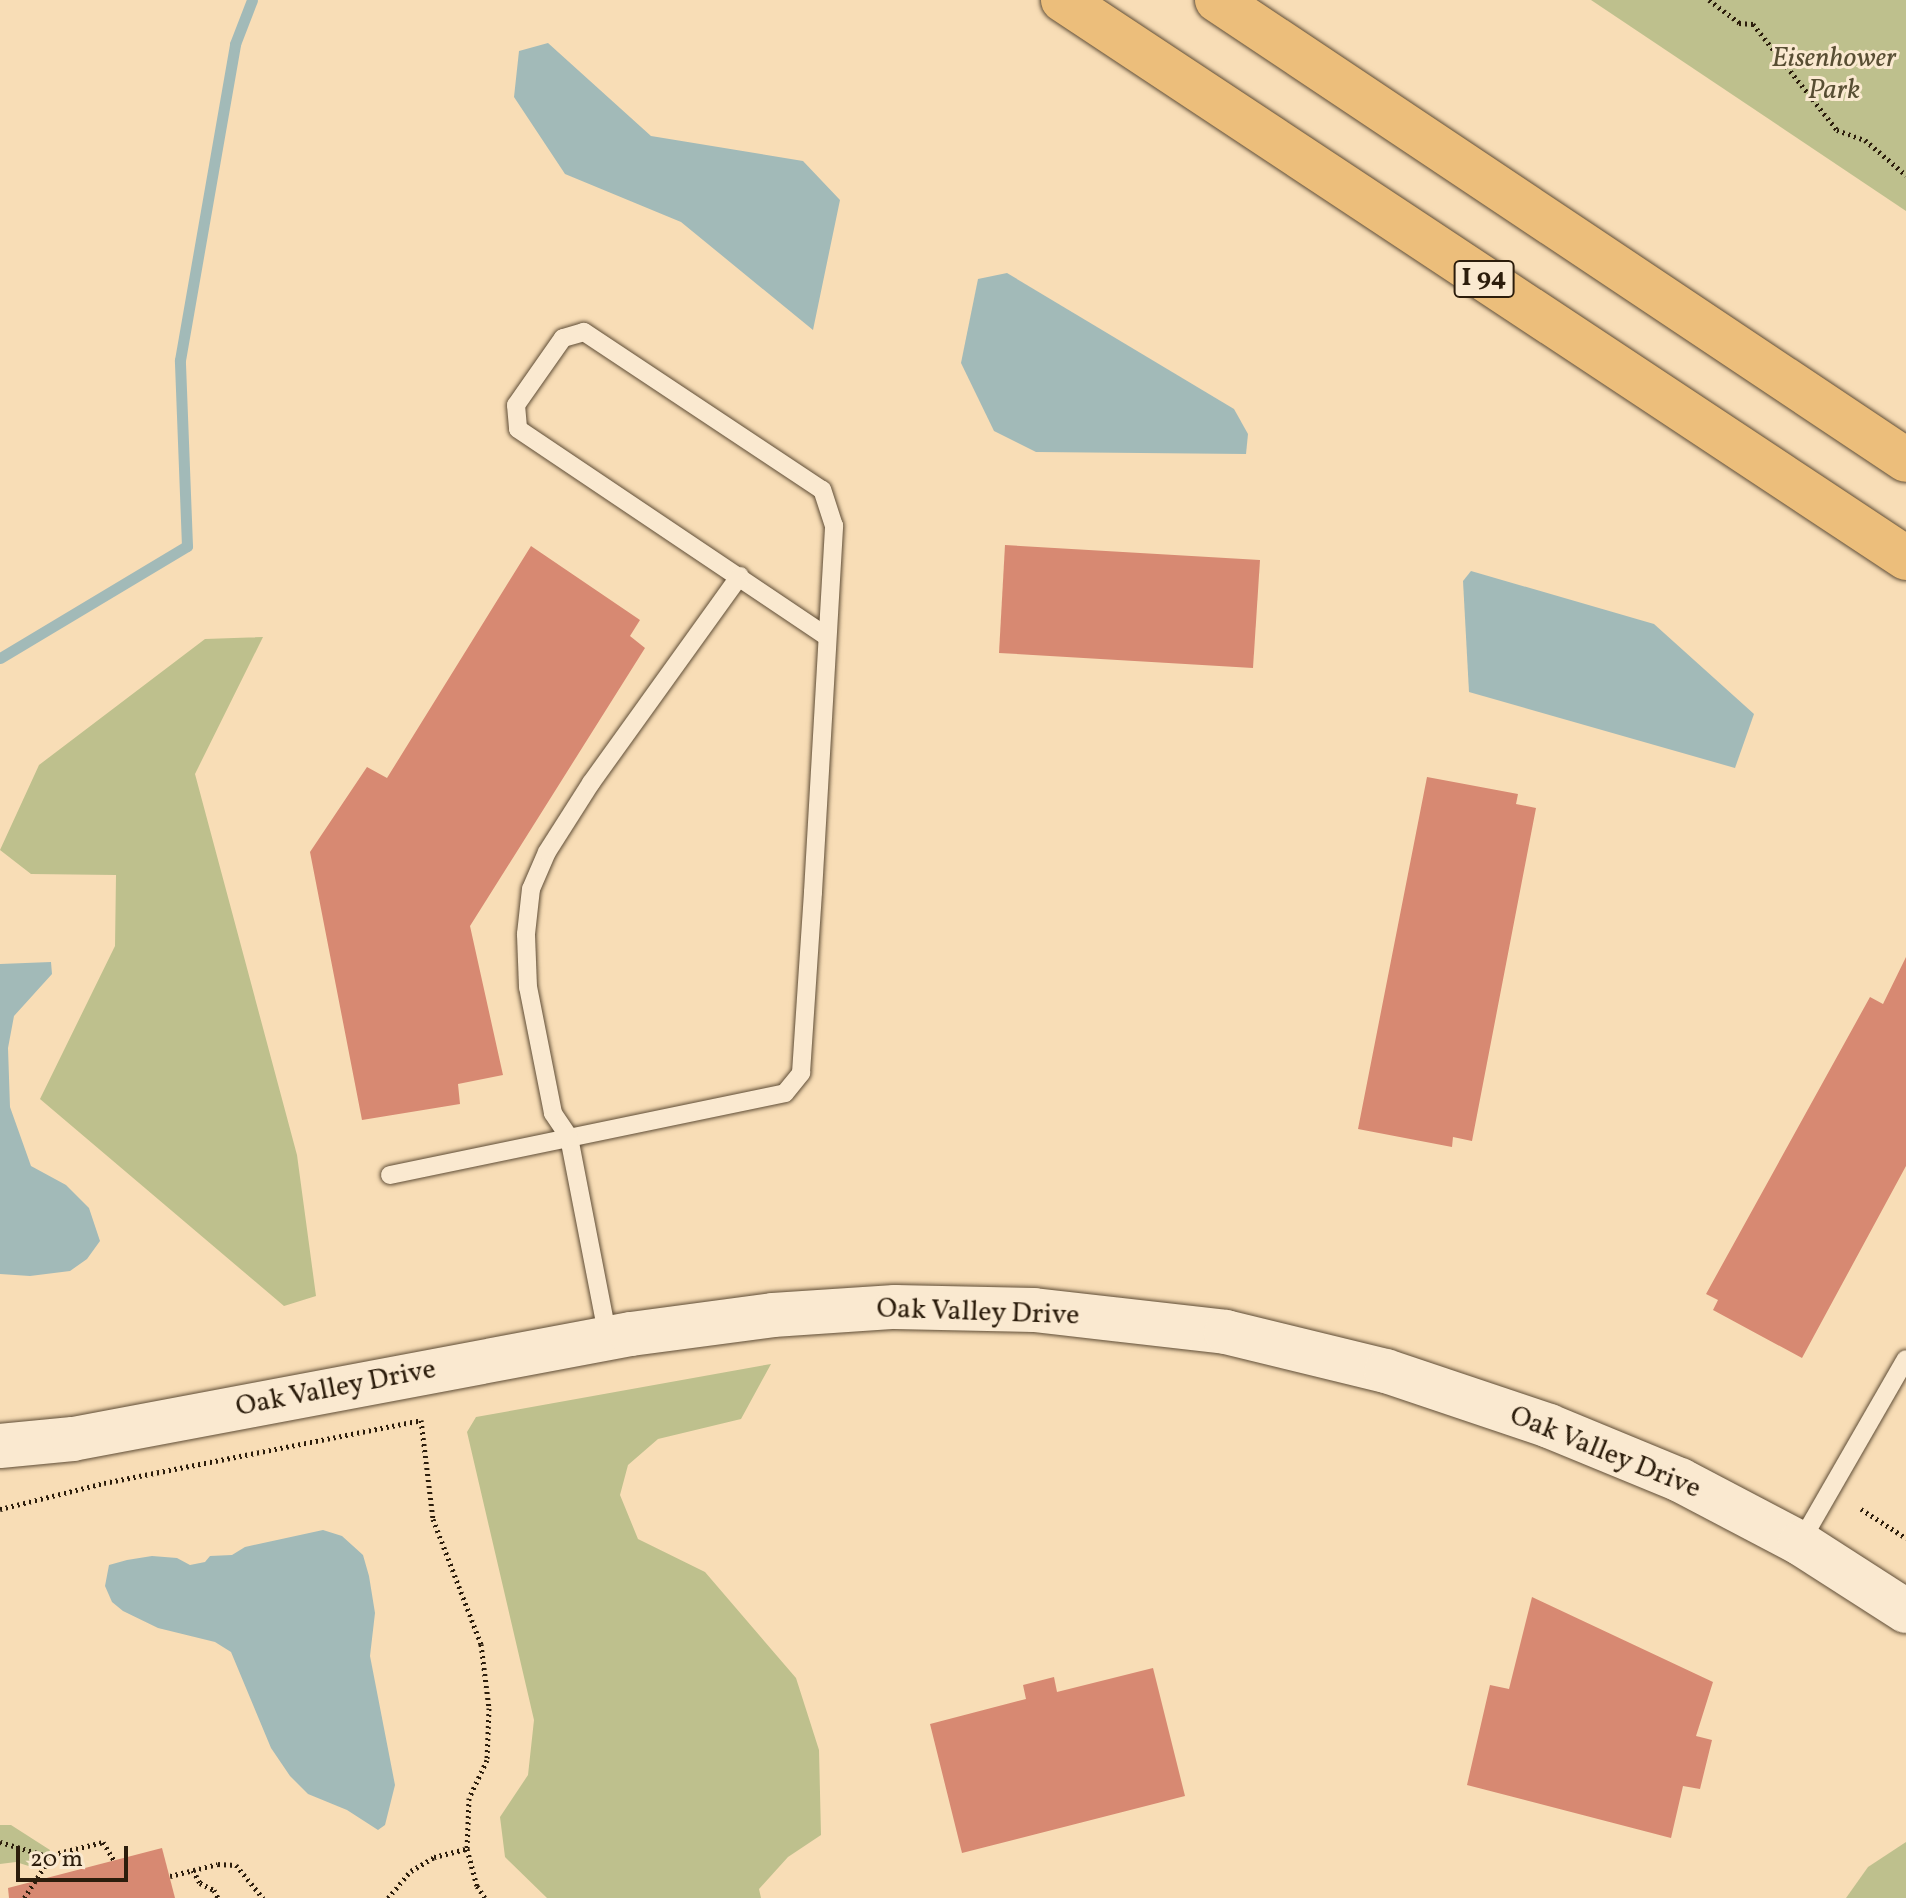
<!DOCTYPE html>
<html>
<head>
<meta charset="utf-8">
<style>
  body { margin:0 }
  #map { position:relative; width:1906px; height:1898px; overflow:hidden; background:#f8ddb6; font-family:Vollkorn,serif }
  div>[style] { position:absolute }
  .green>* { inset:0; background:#bec08d }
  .water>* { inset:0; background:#a2bab8 }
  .stream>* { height:11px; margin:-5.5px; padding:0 5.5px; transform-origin:5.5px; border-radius:5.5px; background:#a2bab8 }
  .building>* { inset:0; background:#d78972 }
  .path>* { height:5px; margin-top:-2.5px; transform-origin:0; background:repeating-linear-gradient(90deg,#2c1d0c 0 2px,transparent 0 6px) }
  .roads { filter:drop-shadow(0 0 2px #5f4d36) drop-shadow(0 0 2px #5f4d36) }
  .lane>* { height:18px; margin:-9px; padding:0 9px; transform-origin:9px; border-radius:9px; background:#fae9d0 }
  .secondary>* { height:44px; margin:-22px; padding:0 22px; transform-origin:22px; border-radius:22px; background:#fae9d0 }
  .highway>* { height:44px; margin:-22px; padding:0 22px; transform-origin:22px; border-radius:22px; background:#ecbe7b }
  span { translate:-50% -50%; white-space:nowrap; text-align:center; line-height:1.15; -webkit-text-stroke:6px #fae9d0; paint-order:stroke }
  .shield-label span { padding:2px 6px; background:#fae9d0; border:2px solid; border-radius:6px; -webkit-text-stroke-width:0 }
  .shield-label { font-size:26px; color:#2c1d0c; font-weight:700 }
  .park-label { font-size:28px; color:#584e33; font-style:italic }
  .street-label { font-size:28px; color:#2c1d0c }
  .scale { position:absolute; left:16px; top:1846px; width:112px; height:36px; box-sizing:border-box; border:4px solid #2c1d0c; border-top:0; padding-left:10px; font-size:24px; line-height:28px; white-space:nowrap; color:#2c1d0c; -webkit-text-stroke:6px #fae9d0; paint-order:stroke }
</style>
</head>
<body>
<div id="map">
  <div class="green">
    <i style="clip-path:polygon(1591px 0,1906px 0,1906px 211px)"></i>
    <i style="clip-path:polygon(263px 637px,195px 774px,297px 1155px,316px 1296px,284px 1306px,40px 1099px,115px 946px,116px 875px,31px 874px,0 850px,39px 765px,205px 639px)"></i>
    <i style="clip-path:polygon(771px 1364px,741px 1419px,658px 1439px,628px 1465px,620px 1495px,638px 1539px,705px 1572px,796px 1678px,819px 1750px,821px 1835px,788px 1857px,759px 1889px,761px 1898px,547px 1898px,505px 1857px,500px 1817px,528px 1775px,534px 1720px,467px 1432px,476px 1417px)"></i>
    <i style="clip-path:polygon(0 1825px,11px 1825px,50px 1850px,45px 1866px,38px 1869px,16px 1862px,0 1864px)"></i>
    <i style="clip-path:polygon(1906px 1842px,1906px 1898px,1846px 1898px,1868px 1867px)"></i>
  </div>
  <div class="water">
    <i style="clip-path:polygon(548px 43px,651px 136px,803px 161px,840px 200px,813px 330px,681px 222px,565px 174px,514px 97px,519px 51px)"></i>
    <i style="clip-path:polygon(1007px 273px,1234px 409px,1248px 434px,1246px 454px,1036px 452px,994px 431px,961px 363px,978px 279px)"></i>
    <i style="clip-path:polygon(1471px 571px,1654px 624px,1754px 714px,1735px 768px,1469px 692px,1463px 581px)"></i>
    <i style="clip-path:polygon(51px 962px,52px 974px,14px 1016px,8px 1048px,10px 1107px,31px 1166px,66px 1185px,89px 1208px,100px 1241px,87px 1259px,70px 1271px,30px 1276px,0 1274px,0 964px)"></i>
    <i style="clip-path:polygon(323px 1530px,342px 1536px,363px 1555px,369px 1576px,375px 1613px,370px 1656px,395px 1785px,385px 1825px,378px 1830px,347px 1810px,308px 1794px,290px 1776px,271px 1748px,231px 1652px,215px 1642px,158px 1628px,123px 1611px,112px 1602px,105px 1586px,109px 1565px,127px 1560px,152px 1556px,177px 1558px,190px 1565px,205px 1562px,210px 1556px,232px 1555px,245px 1547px)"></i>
  </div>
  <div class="stream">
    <i style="left:0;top:658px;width:218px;rotate:-30.9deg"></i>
    <i style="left:187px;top:546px;width:186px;rotate:-92.2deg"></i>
    <i style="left:180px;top:360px;width:321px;rotate:-80.1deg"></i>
    <i style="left:235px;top:44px;width:47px;rotate:-68.9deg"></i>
  </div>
  <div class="building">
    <i style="clip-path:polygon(1005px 545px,1260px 560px,1253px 668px,999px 653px)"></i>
    <i style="clip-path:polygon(531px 546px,640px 620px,630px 636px,645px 648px,470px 926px,503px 1075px,458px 1084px,460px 1104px,362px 1120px,310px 852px,367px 767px,387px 778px)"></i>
    <i style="clip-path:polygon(1427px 777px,1518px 794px,1516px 804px,1536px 808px,1472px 1141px,1453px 1137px,1452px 1147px,1358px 1129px)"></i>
    <i style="clip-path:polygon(1906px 957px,1906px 1166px,1802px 1358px,1713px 1310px,1718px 1300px,1706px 1294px,1870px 997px,1883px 1004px)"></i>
    <i style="clip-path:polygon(1532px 1597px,1713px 1682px,1696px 1736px,1712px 1740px,1700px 1789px,1683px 1786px,1671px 1838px,1467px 1785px,1490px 1685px,1509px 1689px)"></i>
    <i style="clip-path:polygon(1153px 1668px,1185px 1796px,962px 1853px,930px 1724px,1026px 1699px,1023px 1685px,1054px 1677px,1057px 1692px)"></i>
    <i style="clip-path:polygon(162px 1848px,175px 1898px,9px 1898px,8px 1888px)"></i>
  </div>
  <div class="path">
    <i style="left:1709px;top:0;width:38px;rotate:37deg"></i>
    <i style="left:1739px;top:23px;width:14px;rotate:4deg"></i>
    <i style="left:1753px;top:24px;width:135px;rotate:51.6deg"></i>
    <i style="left:1837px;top:130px;width:30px;rotate:20deg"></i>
    <i style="left:1865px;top:140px;width:54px;rotate:40.5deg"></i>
    <i style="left:0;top:1509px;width:107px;rotate:-14deg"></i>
    <i style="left:104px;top:1483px;width:323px;rotate:-11.2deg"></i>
    <i style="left:421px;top:1420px;width:100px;rotate:83.1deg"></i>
    <i style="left:433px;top:1519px;width:134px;rotate:69deg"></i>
    <i style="left:481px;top:1644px;width:64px;rotate:82.9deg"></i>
    <i style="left:489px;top:1708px;width:52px;rotate:92.2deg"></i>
    <i style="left:487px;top:1760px;width:42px;rotate:115.3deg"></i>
    <i style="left:469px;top:1798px;width:51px;rotate:92.2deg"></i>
    <i style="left:467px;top:1849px;width:38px;rotate:75deg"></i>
    <i style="left:477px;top:1886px;width:14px;rotate:56deg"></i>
    <i style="left:1861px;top:1509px;width:54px;rotate:32.8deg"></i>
    <i style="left:0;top:1842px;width:49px;rotate:16.6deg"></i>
    <i style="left:47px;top:1856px;width:10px;rotate:101deg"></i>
    <i style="left:45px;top:1866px;width:38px;rotate:123deg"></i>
    <i style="left:47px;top:1856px;width:58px;rotate:-14deg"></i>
    <i style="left:103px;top:1842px;width:21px;rotate:59deg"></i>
    <i style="left:193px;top:1870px;width:15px;rotate:62deg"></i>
    <i style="left:200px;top:1883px;width:16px;rotate:27deg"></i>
    <i style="left:214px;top:1890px;width:9px;rotate:63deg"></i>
    <i style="left:170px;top:1876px;width:49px;rotate:-14deg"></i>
    <i style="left:218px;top:1864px;width:18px;rotate:3deg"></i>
    <i style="left:236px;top:1865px;width:43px;rotate:50.7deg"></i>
    <i style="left:388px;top:1898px;width:35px;rotate:-50deg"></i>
    <i style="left:411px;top:1871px;width:27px;rotate:-31deg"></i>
    <i style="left:434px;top:1857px;width:34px;rotate:-14deg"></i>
  </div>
  <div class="roads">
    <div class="lane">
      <i style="left:390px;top:1175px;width:403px;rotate:-11.7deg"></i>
      <i style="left:785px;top:1093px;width:26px;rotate:-51deg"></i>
      <i style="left:801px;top:1073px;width:181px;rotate:-86.2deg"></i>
      <i style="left:813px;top:892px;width:367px;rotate:-86.7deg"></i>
      <i style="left:834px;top:526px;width:38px;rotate:-108deg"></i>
      <i style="left:822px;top:490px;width:286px;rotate:-146.4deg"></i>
      <i style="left:584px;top:332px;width:22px;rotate:164deg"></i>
      <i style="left:563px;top:338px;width:82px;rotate:125deg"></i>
      <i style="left:516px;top:405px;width:24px;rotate:85deg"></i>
      <i style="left:518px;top:429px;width:372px;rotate:33.9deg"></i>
      <i style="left:608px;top:1338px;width:205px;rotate:-101deg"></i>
      <i style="left:569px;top:1137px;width:29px;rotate:-124deg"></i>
      <i style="left:553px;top:1113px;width:128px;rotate:-101.2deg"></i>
      <i style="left:528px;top:987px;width:53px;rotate:-92.2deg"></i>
      <i style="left:526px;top:934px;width:45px;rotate:-83.7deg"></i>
      <i style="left:531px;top:889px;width:40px;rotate:-66.6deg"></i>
      <i style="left:547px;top:852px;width:82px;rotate:-57.5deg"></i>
      <i style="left:591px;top:783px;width:255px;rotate:-54.3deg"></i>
      <i style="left:1800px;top:1543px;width:212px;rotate:-60.1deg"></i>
    </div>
    <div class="secondary">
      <i style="left:0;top:1446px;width:73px;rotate:-5.5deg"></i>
      <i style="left:73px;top:1439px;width:568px;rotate:-10.66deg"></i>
      <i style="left:631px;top:1334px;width:143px;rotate:-7.6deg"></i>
      <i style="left:773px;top:1315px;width:122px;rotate:-3.8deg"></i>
      <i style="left:895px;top:1307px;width:139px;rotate:1.2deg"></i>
      <i style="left:1034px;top:1310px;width:193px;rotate:6.5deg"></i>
      <i style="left:1226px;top:1332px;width:165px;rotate:13.7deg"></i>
      <i style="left:1386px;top:1371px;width:172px;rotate:18.6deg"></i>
      <i style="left:1549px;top:1426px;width:142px;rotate:22.4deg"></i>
      <i style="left:1680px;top:1480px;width:136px;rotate:27.7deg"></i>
      <i style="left:1800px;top:1543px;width:126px;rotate:32.7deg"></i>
    </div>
    <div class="highway">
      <i style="left:1063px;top:0;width:1011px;rotate:33.5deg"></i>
      <i style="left:1217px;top:0;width:828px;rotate:33.73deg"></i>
    </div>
  </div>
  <div class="shield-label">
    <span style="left:1484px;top:279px">I 94</span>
  </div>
  <div class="park-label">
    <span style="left:1834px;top:75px">Eisenhower<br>Park</span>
  </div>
  <div class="street-label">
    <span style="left:978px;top:1313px;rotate:2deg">Oak Valley Drive</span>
    <span style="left:336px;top:1389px;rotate:-11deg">Oak Valley Drive</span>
    <span style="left:1605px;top:1453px;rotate:22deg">Oak Valley Drive</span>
  </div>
  <div class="scale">20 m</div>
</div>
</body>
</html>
